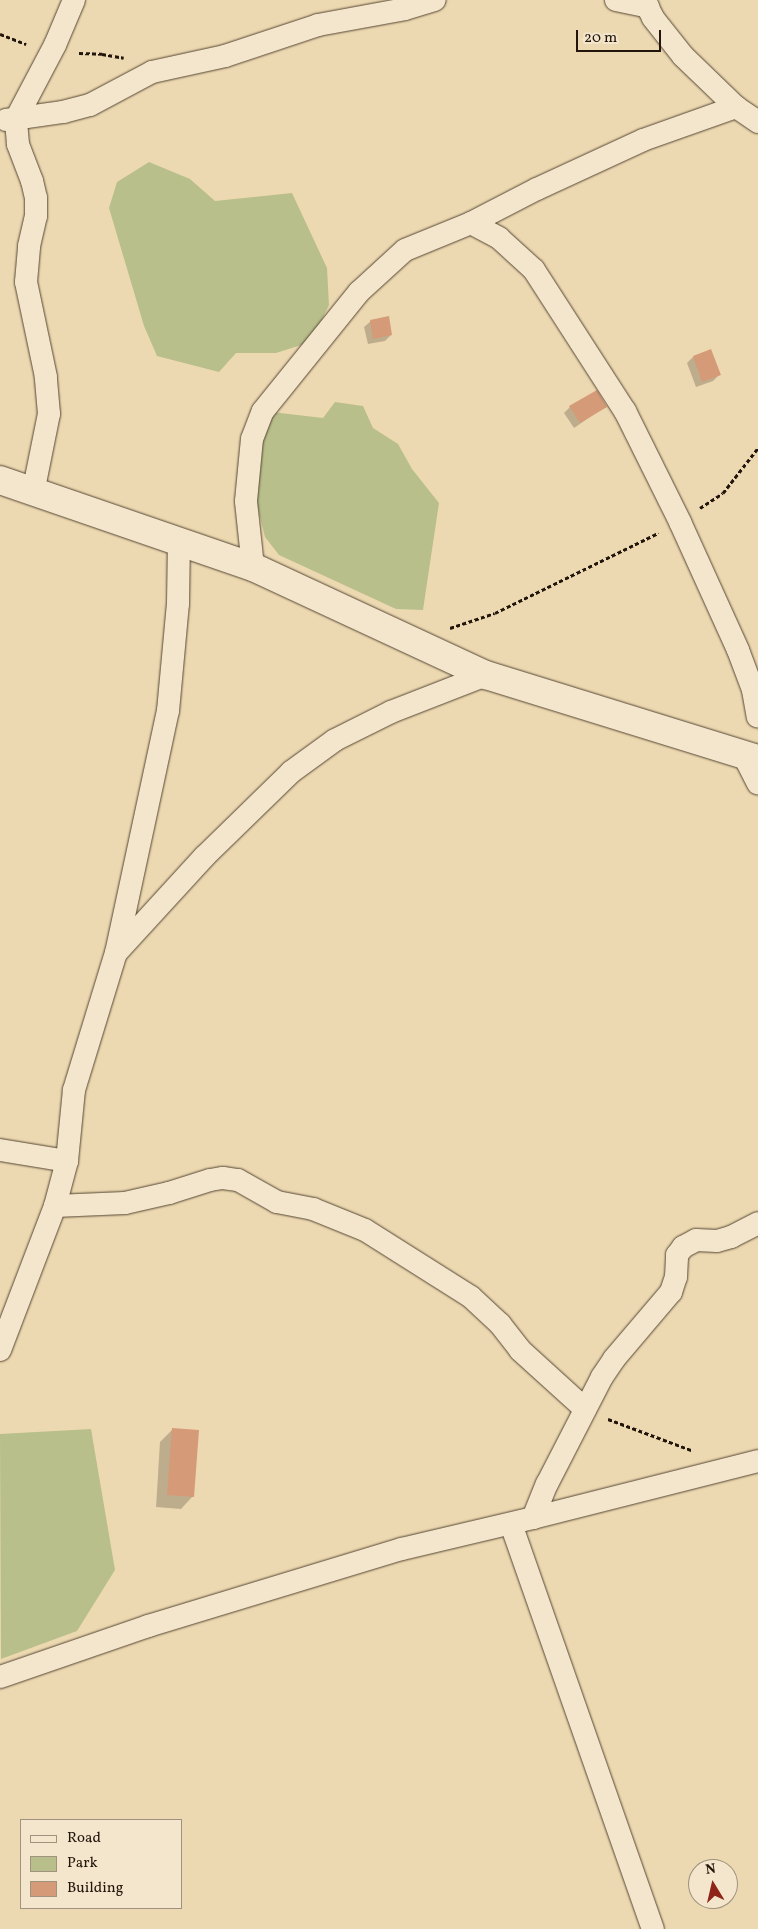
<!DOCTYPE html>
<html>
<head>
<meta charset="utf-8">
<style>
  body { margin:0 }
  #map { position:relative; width:758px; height:1929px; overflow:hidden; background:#edd9b1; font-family:Vollkorn,serif }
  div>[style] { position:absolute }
  .green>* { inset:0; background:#b9bf8b }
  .shadow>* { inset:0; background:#0003 }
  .building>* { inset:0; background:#d59a78 }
  .path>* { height:3px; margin-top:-1.5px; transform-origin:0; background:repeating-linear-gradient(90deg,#22150b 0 4px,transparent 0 6.5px) }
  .roads { filter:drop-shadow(0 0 1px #554634) drop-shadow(0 0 1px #554634) }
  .minor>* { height:22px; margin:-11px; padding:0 11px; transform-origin:11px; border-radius:11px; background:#f3e6cc }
  .tertiary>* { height:28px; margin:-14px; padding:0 14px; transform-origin:14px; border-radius:14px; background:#f3e6cc }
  span { translate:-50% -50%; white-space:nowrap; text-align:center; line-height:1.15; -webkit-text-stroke:4px #f3e6cc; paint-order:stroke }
  .legend { position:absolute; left:20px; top:1819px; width:162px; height:90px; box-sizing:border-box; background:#f3e6cc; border:1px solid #9f927f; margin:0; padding:6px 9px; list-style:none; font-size:15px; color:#22150b }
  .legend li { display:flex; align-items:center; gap:10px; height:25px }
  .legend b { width:25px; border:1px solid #9f927f }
  .north { position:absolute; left:688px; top:1859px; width:50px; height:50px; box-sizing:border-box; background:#f3e6cc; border:1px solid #9f927f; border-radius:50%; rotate:351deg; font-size:14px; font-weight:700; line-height:20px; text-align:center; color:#22150b }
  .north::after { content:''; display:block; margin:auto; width:18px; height:22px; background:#8f2418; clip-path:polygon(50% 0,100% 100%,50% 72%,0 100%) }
  .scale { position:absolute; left:576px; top:30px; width:85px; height:22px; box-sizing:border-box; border:2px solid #22150b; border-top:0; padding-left:6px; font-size:15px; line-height:18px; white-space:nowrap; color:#22150b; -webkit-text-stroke:4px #f3e6cc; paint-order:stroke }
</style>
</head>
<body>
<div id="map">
  <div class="green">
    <i style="clip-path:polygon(149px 162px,190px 179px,215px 201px,292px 193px,327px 268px,329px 305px,311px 342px,276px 353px,236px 353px,219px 372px,157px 356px,144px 326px,109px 208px,117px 182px)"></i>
    <i style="clip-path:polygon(335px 402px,363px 406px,373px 428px,398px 444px,412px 469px,439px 503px,423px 610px,396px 609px,279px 555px,265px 537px,253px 489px,263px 411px,323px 418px)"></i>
    <i style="clip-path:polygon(91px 1429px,115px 1570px,77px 1631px,1px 1659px,0 1434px)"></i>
  </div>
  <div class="shadow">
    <i style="clip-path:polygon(371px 321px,391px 335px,385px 341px,368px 344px,364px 327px)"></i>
    <i style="clip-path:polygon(693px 357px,719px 375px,713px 381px,696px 387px,687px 363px)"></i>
    <i style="clip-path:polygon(606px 406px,574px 428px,564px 413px,570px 407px)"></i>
    <i style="clip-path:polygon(172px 1430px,193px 1496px,181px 1509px,156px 1507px,160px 1442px)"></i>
  </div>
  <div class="building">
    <i style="clip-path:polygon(389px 316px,392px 335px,373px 339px,370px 320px)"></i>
    <i style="clip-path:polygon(711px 349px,721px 375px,702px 382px,693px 356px)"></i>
    <i style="clip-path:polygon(597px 390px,607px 407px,580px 423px,569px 406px)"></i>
    <i style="clip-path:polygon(172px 1428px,199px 1430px,194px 1497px,167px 1495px)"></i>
  </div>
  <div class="path">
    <i style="left:0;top:34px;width:28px;rotate:21deg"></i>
    <i style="left:79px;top:53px;width:23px;rotate:2deg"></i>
    <i style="left:102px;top:54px;width:22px;rotate:10deg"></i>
    <i style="left:700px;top:508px;width:27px;rotate:-33deg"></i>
    <i style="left:723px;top:493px;width:57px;rotate:-52.1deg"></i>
    <i style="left:450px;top:628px;width:47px;rotate:-18.4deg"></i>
    <i style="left:495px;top:613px;width:182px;rotate:-26.1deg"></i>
    <i style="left:608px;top:1419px;width:89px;rotate:20.5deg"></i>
  </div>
  <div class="roads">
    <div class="minor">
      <i style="left:616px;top:0;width:33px;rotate:12deg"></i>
      <i style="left:644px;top:0;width:20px;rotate:63deg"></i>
      <i style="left:653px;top:18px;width:48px;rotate:51.7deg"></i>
      <i style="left:683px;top:56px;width:74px;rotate:43.9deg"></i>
      <i style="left:736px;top:107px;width:27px;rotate:34deg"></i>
      <i style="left:6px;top:120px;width:58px;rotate:-8deg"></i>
      <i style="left:63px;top:112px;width:28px;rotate:-15deg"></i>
      <i style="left:90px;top:105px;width:70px;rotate:-28deg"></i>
      <i style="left:152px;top:72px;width:75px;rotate:-12.4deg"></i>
      <i style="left:225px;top:56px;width:98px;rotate:-18.4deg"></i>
      <i style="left:318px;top:25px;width:88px;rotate:-10.4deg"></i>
      <i style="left:405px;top:9px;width:31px;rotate:-17deg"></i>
      <i style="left:471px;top:223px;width:32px;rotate:28deg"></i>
      <i style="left:499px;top:238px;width:47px;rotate:42.4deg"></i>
      <i style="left:534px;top:270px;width:168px;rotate:57.2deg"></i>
      <i style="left:625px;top:411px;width:124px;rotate:63.6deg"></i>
      <i style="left:680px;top:522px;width:141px;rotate:65.6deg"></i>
      <i style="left:738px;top:650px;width:43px;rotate:69.4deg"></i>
      <i style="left:753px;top:690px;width:27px;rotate:80deg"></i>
      <i style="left:33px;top:493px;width:81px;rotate:-78.6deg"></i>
      <i style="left:49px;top:414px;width:37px;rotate:-95deg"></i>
      <i style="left:46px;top:377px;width:97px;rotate:-101.9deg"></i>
      <i style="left:26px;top:282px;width:36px;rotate:-85deg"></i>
      <i style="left:29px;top:246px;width:31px;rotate:-77deg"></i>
      <i style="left:36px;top:216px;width:18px;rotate:-90deg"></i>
      <i style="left:36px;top:198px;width:17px;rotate:-103deg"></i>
      <i style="left:32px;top:181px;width:40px;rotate:-111deg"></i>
      <i style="left:18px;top:144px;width:25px;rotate:-95deg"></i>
      <i style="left:16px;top:119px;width:84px;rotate:-62.2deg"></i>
      <i style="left:55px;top:45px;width:49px;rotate:-67.1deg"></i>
      <i style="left:253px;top:567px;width:66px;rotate:-96.1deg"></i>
      <i style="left:246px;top:501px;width:62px;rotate:-84.5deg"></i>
      <i style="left:252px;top:439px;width:30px;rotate:-69deg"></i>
      <i style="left:263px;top:411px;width:153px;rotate:-51.1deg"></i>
      <i style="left:359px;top:292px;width:62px;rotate:-42.4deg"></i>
      <i style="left:405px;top:250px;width:71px;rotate:-22.2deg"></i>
      <i style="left:471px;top:223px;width:74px;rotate:-27.3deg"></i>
      <i style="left:537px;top:189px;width:117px;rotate:-24.8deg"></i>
      <i style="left:643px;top:140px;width:99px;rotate:-19.5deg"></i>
      <i style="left:743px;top:754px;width:33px;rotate:63deg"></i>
      <i style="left:117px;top:952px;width:129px;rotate:-47.5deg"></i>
      <i style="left:204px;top:857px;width:122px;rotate:-44.3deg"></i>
      <i style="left:291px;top:772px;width:54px;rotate:-36deg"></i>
      <i style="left:335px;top:740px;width:63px;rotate:-26.6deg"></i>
      <i style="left:391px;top:712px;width:102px;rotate:-21.3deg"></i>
      <i style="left:0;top:1150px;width:68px;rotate:9.3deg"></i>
      <i style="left:55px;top:1206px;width:70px;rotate:-2.5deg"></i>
      <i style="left:125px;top:1203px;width:45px;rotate:-12.8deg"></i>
      <i style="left:169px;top:1193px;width:43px;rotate:-17.6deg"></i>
      <i style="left:210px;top:1180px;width:13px;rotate:-9deg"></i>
      <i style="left:223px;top:1178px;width:15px;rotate:8deg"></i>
      <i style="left:238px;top:1180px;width:45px;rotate:29.4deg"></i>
      <i style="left:277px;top:1202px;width:37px;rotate:11deg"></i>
      <i style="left:313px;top:1209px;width:56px;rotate:22deg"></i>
      <i style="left:365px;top:1230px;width:125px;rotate:32.3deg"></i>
      <i style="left:471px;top:1297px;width:40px;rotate:43deg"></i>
      <i style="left:500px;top:1324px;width:33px;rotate:52deg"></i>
      <i style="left:520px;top:1350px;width:88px;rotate:42.2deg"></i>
      <i style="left:0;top:1350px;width:154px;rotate:-69.1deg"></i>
      <i style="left:55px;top:1206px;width:47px;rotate:-75.1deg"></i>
      <i style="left:67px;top:1161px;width:71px;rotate:-84.4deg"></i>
      <i style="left:74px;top:1090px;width:143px;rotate:-73deg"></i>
      <i style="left:116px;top:953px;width:248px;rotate:-77.9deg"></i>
      <i style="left:168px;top:711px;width:107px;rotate:-84.7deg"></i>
      <i style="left:178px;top:604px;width:63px;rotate:-89.1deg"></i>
      <i style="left:533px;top:1518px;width:37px;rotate:-68deg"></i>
      <i style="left:547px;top:1484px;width:120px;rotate:-62.8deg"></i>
      <i style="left:602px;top:1377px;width:22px;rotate:-56deg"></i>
      <i style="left:614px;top:1359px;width:88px;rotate:-49.6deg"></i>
      <i style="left:671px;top:1292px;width:16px;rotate:-72deg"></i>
      <i style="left:676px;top:1277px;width:22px;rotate:-87deg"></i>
      <i style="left:677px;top:1255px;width:10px;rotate:-53deg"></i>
      <i style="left:683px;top:1247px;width:15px;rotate:-28deg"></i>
      <i style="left:696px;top:1240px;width:21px;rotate:3deg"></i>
      <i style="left:717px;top:1241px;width:15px;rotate:-16deg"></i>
      <i style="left:731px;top:1237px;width:30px;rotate:-27deg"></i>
      <i style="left:511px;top:1524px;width:429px;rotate:70.7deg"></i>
      <i style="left:0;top:1677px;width:157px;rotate:-19deg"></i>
      <i style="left:148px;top:1626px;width:265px;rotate:-16.9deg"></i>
      <i style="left:402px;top:1549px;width:135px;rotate:-13.3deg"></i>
      <i style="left:533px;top:1518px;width:232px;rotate:-14.2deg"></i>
    </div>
    <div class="tertiary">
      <i style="left:0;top:480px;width:268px;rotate:19deg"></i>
      <i style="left:253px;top:567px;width:257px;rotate:24.9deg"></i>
      <i style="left:486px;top:675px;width:285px;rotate:17.2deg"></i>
    </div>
  </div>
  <ul class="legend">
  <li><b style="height:6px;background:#f3e6cc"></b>Road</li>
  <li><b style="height:14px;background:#b9bf8b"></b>Park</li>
  <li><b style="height:14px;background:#d59a78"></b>Building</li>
  </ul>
  <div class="north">N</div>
  <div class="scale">20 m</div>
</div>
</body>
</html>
